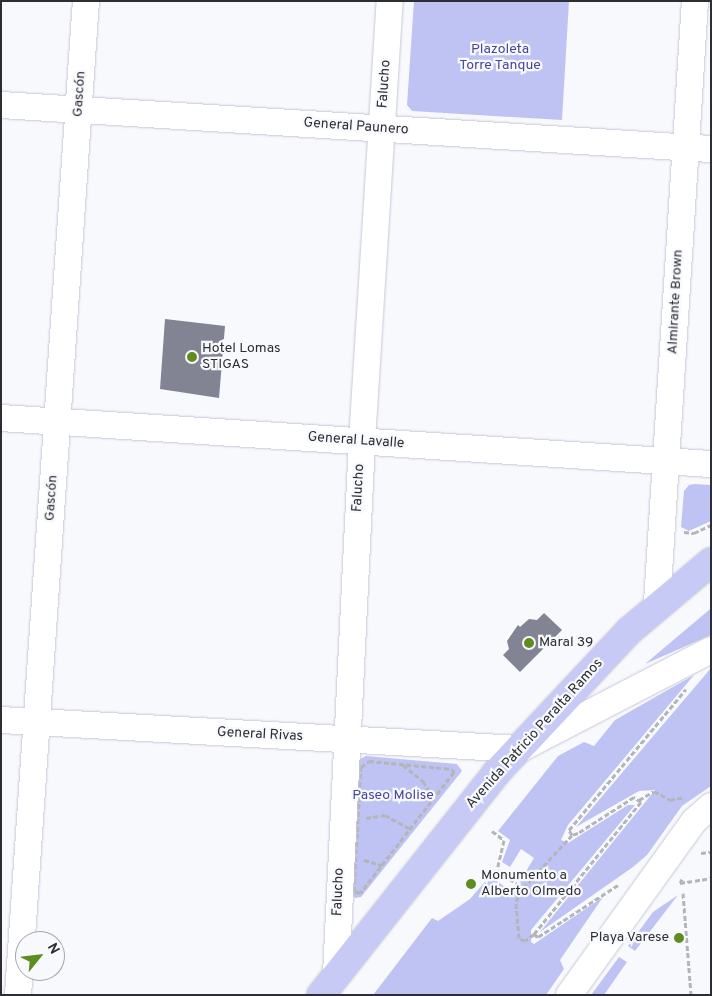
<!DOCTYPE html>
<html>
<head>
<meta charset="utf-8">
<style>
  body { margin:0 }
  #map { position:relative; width:712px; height:996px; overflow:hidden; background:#f8f9fc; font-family:Overpass,sans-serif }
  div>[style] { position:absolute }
  .green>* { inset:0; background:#bec3f4 }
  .building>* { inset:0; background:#828493 }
  .path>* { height:3px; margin-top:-1.5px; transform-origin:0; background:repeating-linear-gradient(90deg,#b4b5b9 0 5px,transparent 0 7.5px) }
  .roads { filter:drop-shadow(0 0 1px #c6c7d8) drop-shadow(0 0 1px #c6c7d8) }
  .minor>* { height:26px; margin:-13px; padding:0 13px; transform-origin:13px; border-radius:13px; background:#fff }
  .major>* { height:28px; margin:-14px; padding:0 14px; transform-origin:14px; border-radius:14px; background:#c7caf5 }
  .dots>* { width:14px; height:14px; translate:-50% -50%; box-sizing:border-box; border:2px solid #f8f9fc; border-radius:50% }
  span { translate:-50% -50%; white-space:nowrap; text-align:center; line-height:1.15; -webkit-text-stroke:4.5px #f8f9fc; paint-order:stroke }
  .park-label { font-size:14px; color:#48459c }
  .street-label { font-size:14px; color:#2d2e34 }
  .poi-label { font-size:14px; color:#2d2e34 }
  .left { translate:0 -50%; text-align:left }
  .right { translate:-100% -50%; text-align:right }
  .frame { position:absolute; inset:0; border:2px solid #2d2e34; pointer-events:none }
  .north { position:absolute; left:15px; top:931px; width:50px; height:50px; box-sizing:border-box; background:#f8f9fc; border:1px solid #a7a8ac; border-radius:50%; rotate:61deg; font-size:14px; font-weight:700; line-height:20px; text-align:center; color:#2d2e34 }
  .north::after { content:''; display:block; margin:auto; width:18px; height:22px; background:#5d8c20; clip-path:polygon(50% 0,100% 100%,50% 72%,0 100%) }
</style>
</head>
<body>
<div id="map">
  <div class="green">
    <i style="clip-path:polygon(414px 1px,569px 1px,562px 120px,412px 111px,407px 105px)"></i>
    <i style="clip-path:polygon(695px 484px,711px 485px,711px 521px,689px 531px,681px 527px,684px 491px,689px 485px)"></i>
    <i style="clip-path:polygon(711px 608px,711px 635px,645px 664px,709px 610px)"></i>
    <i style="clip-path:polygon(711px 668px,711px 786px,682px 806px,647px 855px,633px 867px,540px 932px,655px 790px,639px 791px,576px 827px)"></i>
    <i style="clip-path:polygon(694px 675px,568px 825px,561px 840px,568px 843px,628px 805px,635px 805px,531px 930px,531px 942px,534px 944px,603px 897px,560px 960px,564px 969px,546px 995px,373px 995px,432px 918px,438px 921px,470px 899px,490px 876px,513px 893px,534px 858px,521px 849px,510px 867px,502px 862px,510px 840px,498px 831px,558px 756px,584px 742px,594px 746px,615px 720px)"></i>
    <i style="clip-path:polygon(366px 756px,457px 764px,462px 771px,361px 897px,355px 898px,350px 892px,357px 768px,360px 759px)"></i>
    <i style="clip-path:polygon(678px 895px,635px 951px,628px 946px,653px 912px)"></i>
    <i style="clip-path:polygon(619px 957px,627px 962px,604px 995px,591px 995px)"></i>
  </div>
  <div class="building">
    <i style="clip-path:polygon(165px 319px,225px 326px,219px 398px,160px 389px)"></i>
    <i style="clip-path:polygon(544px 613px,562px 630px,520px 672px,503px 655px,509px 649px,507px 641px,518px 625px,520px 627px,529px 619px,537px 620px)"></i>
  </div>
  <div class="path">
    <i style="left:684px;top:532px;width:10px;rotate:6deg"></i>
    <i style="left:694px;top:533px;width:19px;rotate:-25deg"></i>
    <i style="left:369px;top:761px;width:83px;rotate:5.5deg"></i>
    <i style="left:452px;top:769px;width:4px;rotate:56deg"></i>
    <i style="left:454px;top:772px;width:153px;rotate:127.8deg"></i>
    <i style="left:360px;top:893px;width:6px;rotate:-162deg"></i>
    <i style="left:354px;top:891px;width:124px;rotate:-86.8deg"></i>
    <i style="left:361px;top:767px;width:10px;rotate:-37deg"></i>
    <i style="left:403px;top:765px;width:26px;rotate:39deg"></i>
    <i style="left:423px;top:781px;width:20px;rotate:57deg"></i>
    <i style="left:639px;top:800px;width:17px;rotate:-31deg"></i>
    <i style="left:654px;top:791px;width:18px;rotate:29deg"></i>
    <i style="left:670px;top:800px;width:15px;rotate:-11deg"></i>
    <i style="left:366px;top:818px;width:19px;rotate:-9deg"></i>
    <i style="left:385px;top:815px;width:29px;rotate:29deg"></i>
    <i style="left:492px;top:831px;width:15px;rotate:37deg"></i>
    <i style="left:504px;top:840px;width:31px;rotate:103deg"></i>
    <i style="left:497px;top:870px;width:32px;rotate:35deg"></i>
    <i style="left:701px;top:853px;width:10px;rotate:-6deg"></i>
    <i style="left:364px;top:860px;width:19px;rotate:16deg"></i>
    <i style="left:682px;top:879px;width:4px;rotate:117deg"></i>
    <i style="left:680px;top:883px;width:31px;rotate:-9deg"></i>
    <i style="left:618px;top:885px;width:95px;rotate:147deg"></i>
    <i style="left:538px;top:937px;width:5px;rotate:-143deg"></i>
    <i style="left:534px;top:934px;width:170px;rotate:-51deg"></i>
    <i style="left:641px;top:802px;width:9px;rotate:-144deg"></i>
    <i style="left:634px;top:797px;width:67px;rotate:147.3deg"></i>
    <i style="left:578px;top:833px;width:6px;rotate:162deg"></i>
    <i style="left:572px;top:835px;width:6px;rotate:-121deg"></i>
    <i style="left:569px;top:830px;width:183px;rotate:-50.3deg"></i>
    <i style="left:683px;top:893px;width:102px;rotate:85.5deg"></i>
    <i style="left:534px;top:934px;width:11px;rotate:142deg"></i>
    <i style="left:525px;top:941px;width:7px;rotate:-153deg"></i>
    <i style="left:519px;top:938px;width:37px;rotate:-95deg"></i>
    <i style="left:516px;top:901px;width:15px;rotate:-62deg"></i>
    <i style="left:523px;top:888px;width:72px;rotate:-47.2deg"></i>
  </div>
  <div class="roads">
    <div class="minor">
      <i style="left:1px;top:105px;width:711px;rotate:3.55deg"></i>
      <i style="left:1px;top:418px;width:711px;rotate:3.71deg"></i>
      <i style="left:657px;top:603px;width:603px;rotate:-86.39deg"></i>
      <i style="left:1px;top:720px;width:520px;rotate:3.2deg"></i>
      <i style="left:520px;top:749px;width:215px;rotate:-27.4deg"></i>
      <i style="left:336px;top:975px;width:535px;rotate:-87.21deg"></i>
      <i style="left:362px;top:441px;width:441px;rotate:-86.4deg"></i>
      <i style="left:18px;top:995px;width:996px;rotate:-86.09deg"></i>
      <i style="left:569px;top:995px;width:214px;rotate:-54.3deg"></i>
      <i style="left:694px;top:821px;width:23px;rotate:-41deg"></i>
    </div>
    <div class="major">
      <i style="left:321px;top:995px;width:284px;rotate:-51.7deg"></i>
      <i style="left:497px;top:772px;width:193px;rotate:-46.9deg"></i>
      <i style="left:629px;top:631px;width:107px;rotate:-40.1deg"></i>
    </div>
  </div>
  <div class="dots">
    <i style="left:192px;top:357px;background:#5d8c20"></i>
    <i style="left:529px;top:643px;background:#5d8c20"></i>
    <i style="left:471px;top:884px;background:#5d8c20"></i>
    <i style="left:679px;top:938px;background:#5d8c20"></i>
  </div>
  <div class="park-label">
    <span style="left:500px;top:58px">Plazoleta<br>Torre Tanque</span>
    <span style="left:393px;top:796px">Paseo Molise</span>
  </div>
  <div class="street-label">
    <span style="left:385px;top:84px;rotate:-86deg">Falucho</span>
    <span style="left:80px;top:94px;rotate:-86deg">Gascón</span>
    <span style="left:356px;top:127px;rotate:4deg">General Paunero</span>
    <span style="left:676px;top:302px;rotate:-87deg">Almirante Brown</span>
    <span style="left:356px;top:441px;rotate:4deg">General Lavalle</span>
    <span style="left:359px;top:488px;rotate:-87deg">Falucho</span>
    <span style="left:52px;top:498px;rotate:-86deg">Gascón</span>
    <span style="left:535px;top:734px;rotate:-48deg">Avenida Patricio Peralta Ramos</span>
    <span style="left:260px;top:735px;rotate:3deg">General Rivas</span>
    <span style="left:339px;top:892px;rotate:-88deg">Falucho</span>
  </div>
  <div class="poi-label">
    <span class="left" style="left:202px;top:357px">Hotel Lomas<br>STIGAS</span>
    <span class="left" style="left:539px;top:643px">Maral 39</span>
    <span class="left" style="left:481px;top:884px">Monumento a<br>Alberto Olmedo</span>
    <span class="right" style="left:669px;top:938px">Playa Varese</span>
  </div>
  <div class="frame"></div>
  <div class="north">N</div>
</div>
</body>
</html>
